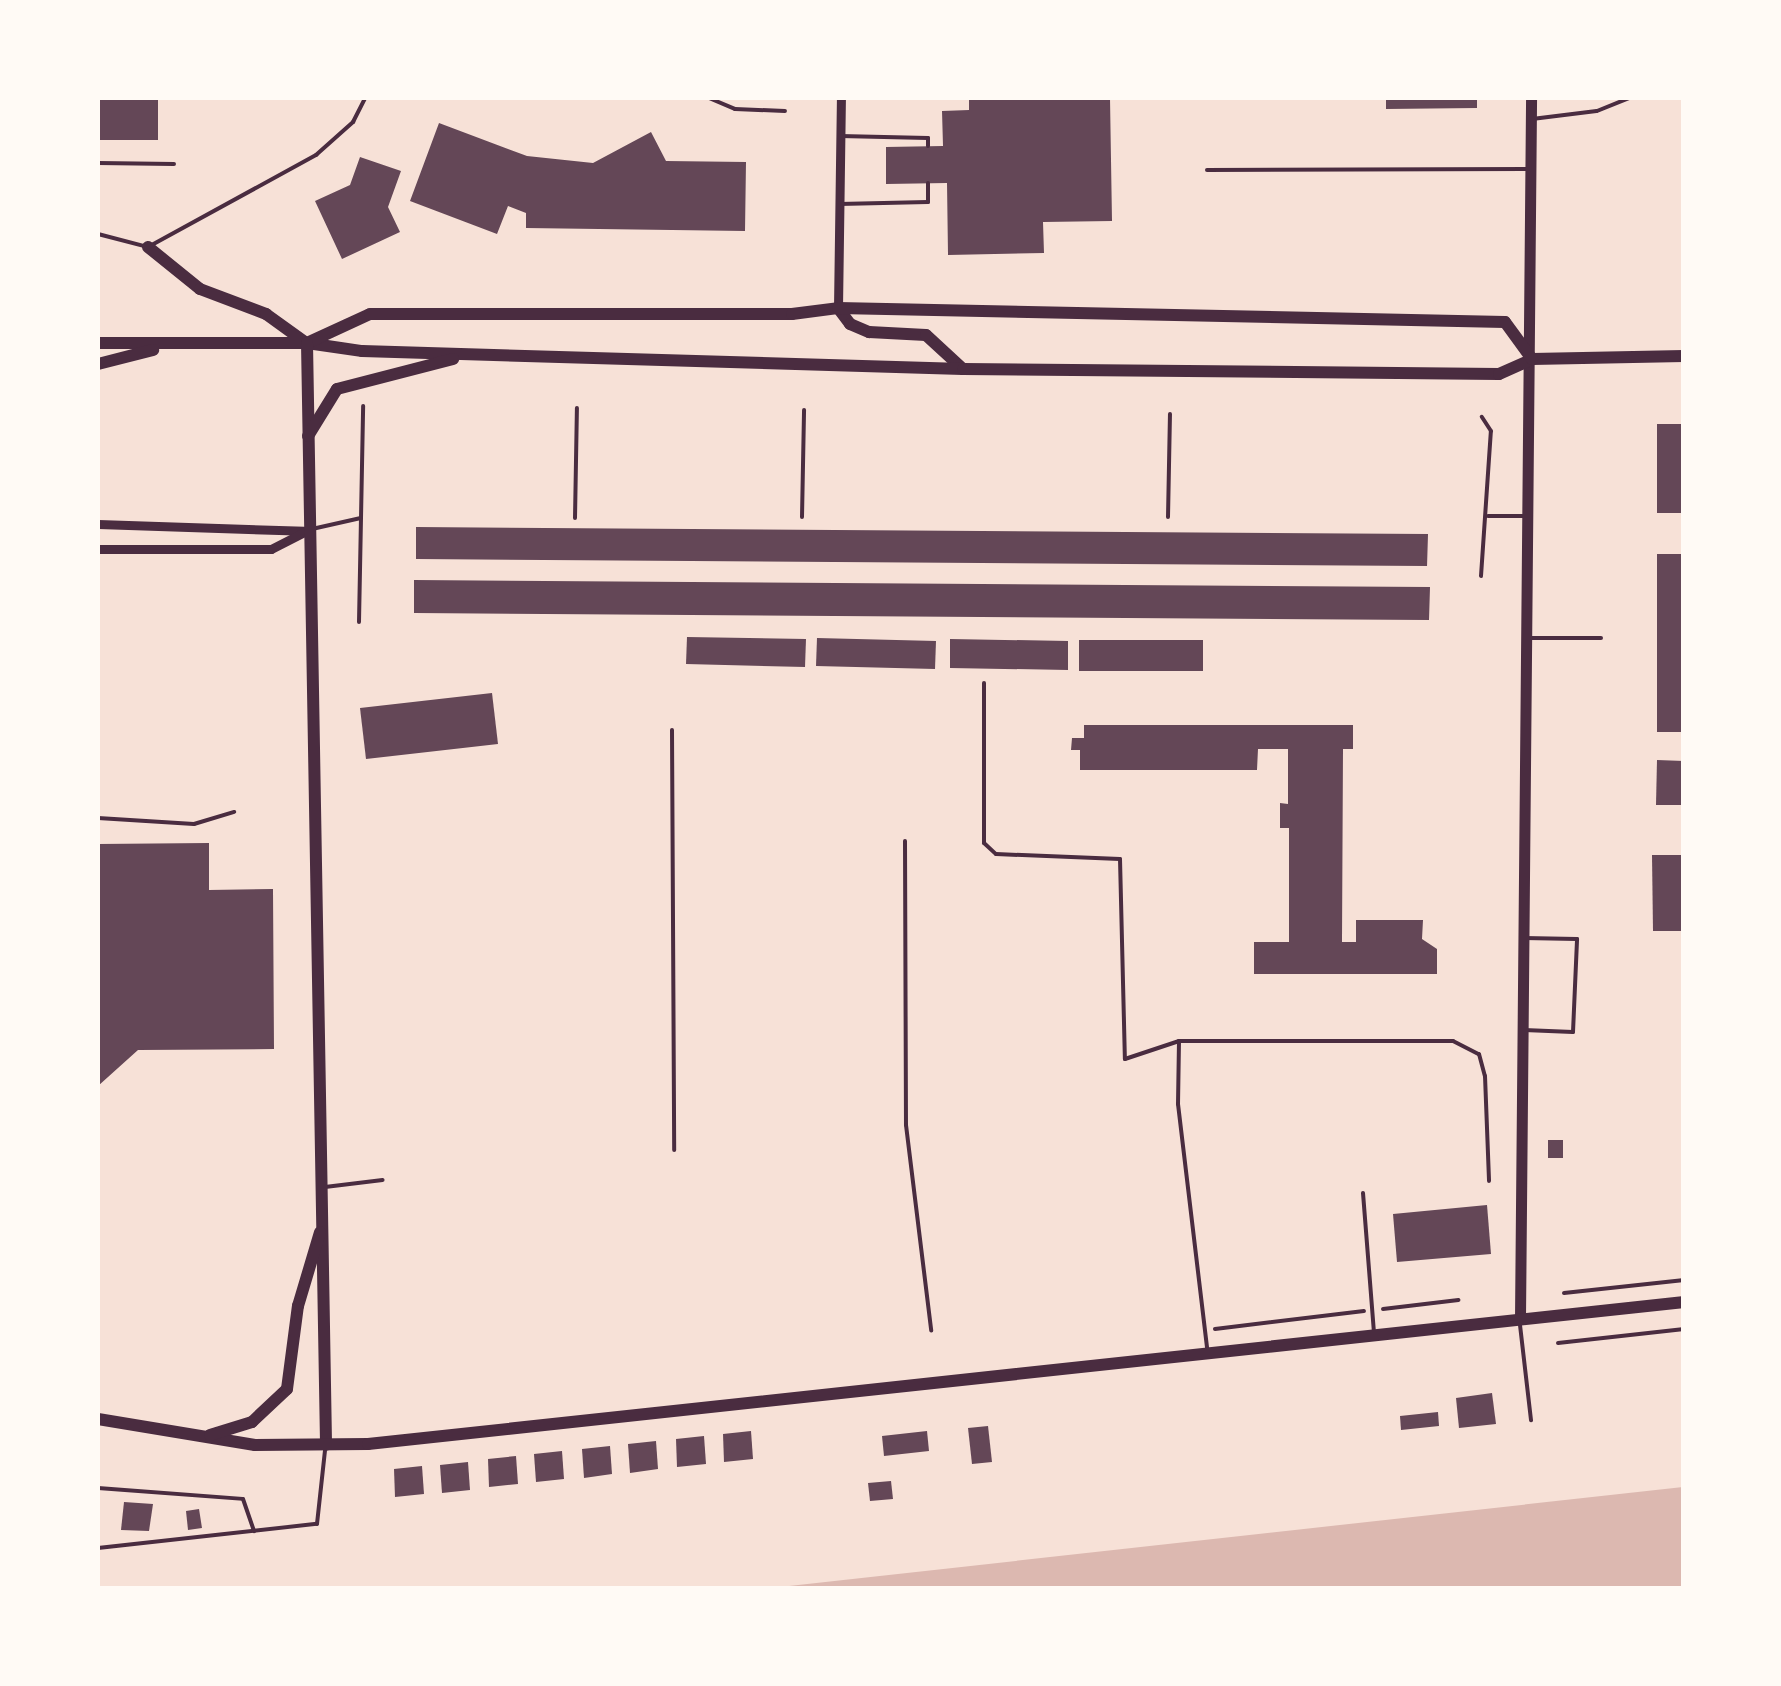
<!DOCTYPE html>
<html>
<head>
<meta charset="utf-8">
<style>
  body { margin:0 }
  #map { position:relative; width:1781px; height:1686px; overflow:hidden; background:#f7e1d7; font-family:Commissioner,sans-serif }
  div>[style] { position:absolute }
  .water>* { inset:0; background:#dcb8b0 }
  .building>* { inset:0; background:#644757 }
  .path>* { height:4px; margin:-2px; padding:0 2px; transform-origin:2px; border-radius:2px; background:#4a2c40 }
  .service>* { height:4px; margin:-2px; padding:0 2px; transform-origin:2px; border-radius:2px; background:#4a2c40 }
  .minor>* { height:9px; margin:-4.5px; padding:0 4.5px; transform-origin:4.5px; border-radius:4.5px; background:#4a2c40 }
  .tertiary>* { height:11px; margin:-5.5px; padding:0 5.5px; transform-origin:5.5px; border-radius:5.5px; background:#4a2c40 }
  .secondary>* { height:12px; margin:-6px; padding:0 6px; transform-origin:6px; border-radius:6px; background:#4a2c40 }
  span { translate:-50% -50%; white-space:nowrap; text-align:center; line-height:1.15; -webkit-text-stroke:8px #fffaf5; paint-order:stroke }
  .frame { position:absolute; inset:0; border:100px solid #fffaf5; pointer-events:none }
</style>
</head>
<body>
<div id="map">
  <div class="water">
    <i style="clip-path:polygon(1683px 1487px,1683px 1588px,771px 1588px)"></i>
  </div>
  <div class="building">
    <i style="clip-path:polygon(98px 98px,158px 98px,158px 140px,98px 140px)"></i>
    <i style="clip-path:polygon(969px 98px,1110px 98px,1112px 221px,1043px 222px,1044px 253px,948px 255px,947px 183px,886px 184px,886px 147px,943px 146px,942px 111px,969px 110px)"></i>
    <i style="clip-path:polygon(1386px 98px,1477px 98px,1477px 108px,1386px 109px)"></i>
    <i style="clip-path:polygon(439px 123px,527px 156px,593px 163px,651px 132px,666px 161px,746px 162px,745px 231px,526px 228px,526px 213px,508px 206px,497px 234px,410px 201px)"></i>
    <i style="clip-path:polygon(360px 157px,401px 171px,388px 207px,400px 232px,342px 259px,315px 201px,350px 185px)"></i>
    <i style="clip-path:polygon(1657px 424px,1684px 424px,1684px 513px,1657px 513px)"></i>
    <i style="clip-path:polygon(416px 527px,1428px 534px,1427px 566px,416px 559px)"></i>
    <i style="clip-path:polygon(1657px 554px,1684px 554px,1684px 732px,1657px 732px)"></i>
    <i style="clip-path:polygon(414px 580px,1430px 587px,1429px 620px,414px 613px)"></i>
    <i style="clip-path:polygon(687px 637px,806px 639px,805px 667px,686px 664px)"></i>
    <i style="clip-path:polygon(817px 638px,936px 641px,935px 669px,816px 666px)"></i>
    <i style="clip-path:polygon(950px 639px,1068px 641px,1068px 670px,950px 668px)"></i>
    <i style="clip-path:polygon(1079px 640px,1203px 640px,1203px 671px,1079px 671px)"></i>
    <i style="clip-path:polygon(492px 693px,498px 744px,366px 759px,360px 708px)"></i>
    <i style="clip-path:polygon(1084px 725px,1353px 725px,1353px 749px,1343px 749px,1342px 942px,1356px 942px,1356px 920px,1423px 920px,1422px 939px,1437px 949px,1437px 974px,1254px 974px,1254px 942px,1289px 942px,1289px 828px,1280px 828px,1280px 803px,1288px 804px,1288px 749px,1258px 749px,1257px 770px,1080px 770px,1080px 750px,1071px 750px,1072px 738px,1084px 738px)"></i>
    <i style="clip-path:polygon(1657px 760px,1684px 761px,1684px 805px,1656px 805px)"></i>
    <i style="clip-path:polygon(209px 843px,209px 890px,273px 889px,274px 1049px,138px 1050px,98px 1086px,98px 844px)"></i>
    <i style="clip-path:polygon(1652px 855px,1684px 855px,1684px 931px,1653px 931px)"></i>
    <i style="clip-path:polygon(1548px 1140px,1563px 1140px,1563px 1158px,1548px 1158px)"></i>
    <i style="clip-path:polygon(1487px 1205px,1491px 1254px,1397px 1262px,1393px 1214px)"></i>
    <i style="clip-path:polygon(1492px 1393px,1496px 1424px,1459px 1428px,1456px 1398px)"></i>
    <i style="clip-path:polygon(1438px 1412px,1439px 1426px,1401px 1430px,1400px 1416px)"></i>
    <i style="clip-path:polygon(988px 1426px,992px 1462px,972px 1464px,968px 1428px)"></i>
    <i style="clip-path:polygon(751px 1431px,753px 1459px,724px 1462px,723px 1434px)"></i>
    <i style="clip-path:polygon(927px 1431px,929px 1451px,884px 1456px,882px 1436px)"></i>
    <i style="clip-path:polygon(704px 1436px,706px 1464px,677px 1467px,676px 1439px)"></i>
    <i style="clip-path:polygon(656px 1441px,658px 1469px,630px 1473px,628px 1444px)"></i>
    <i style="clip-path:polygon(610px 1446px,612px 1474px,584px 1478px,582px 1449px)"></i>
    <i style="clip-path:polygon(562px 1451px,564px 1479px,536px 1482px,534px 1454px)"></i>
    <i style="clip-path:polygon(516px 1456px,518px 1484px,489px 1487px,488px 1459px)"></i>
    <i style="clip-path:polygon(468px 1462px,470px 1490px,442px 1493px,440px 1465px)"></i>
    <i style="clip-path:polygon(422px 1466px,424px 1494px,395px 1497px,394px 1469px)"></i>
    <i style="clip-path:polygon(891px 1481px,893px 1499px,870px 1501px,868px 1483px)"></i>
    <i style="clip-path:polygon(124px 1502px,153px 1504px,149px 1531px,121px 1530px)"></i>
    <i style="clip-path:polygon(199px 1509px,202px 1528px,188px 1530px,186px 1511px)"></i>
  </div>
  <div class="path">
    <i style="left:98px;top:163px;width:76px;rotate:0.8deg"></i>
    <i style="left:1564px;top:1293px;width:121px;rotate:-6.2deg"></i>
    <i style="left:1383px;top:1309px;width:76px;rotate:-6.8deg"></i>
    <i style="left:1215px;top:1329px;width:150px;rotate:-6.9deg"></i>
    <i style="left:1558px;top:1343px;width:127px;rotate:-6.3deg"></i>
  </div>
  <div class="service">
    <i style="left:709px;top:98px;width:28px;rotate:23deg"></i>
    <i style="left:735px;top:109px;width:50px;rotate:2.3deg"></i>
    <i style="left:1532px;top:119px;width:65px;rotate:-7deg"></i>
    <i style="left:1597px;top:111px;width:35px;rotate:-22deg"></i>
    <i style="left:840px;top:136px;width:88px;rotate:1.3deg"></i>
    <i style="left:928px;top:138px;width:8px;rotate:90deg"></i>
    <i style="left:1207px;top:170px;width:320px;rotate:-0.2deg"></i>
    <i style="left:839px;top:204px;width:89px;rotate:-1.3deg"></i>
    <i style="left:928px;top:202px;width:19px;rotate:-90deg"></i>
    <i style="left:98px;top:234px;width:52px;rotate:14.6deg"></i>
    <i style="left:148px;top:247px;width:192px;rotate:-28.7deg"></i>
    <i style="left:316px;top:155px;width:50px;rotate:-41.7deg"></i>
    <i style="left:353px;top:122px;width:27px;rotate:-63deg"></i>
    <i style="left:1488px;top:516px;width:38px"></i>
    <i style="left:802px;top:517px;width:107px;rotate:-88.9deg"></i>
    <i style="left:1168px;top:517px;width:103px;rotate:-88.9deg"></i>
    <i style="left:575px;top:518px;width:110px;rotate:-89deg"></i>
    <i style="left:312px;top:529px;width:50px;rotate:-12.7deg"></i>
    <i style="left:1481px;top:576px;width:145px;rotate:-86.1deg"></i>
    <i style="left:1491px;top:431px;width:17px;rotate:-123deg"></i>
    <i style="left:359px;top:622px;width:216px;rotate:-88.9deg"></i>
    <i style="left:1531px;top:638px;width:70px"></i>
    <i style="left:984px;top:683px;width:160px;rotate:90deg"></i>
    <i style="left:984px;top:843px;width:16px;rotate:43deg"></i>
    <i style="left:996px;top:854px;width:124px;rotate:2.3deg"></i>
    <i style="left:1120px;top:859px;width:200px;rotate:88.6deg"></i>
    <i style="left:1125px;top:1059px;width:57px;rotate:-18.4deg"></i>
    <i style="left:1179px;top:1041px;width:274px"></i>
    <i style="left:1453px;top:1041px;width:29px;rotate:27deg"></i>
    <i style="left:1479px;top:1054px;width:23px;rotate:75deg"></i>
    <i style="left:1485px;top:1076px;width:105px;rotate:87.8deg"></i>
    <i style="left:672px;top:730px;width:420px;rotate:89.7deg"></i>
    <i style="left:98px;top:818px;width:96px;rotate:3.6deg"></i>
    <i style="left:194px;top:824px;width:42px;rotate:-16.7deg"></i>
    <i style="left:905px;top:841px;width:284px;rotate:89.8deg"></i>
    <i style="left:906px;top:1125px;width:207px;rotate:83deg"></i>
    <i style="left:1524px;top:1030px;width:49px;rotate:2.3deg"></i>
    <i style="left:1573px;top:1032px;width:93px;rotate:-87.5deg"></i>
    <i style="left:1577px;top:939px;width:53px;rotate:-178.9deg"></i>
    <i style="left:1179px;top:1041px;width:63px;rotate:90.9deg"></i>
    <i style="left:1178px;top:1104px;width:247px;rotate:83.2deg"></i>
    <i style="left:325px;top:1187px;width:58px;rotate:-6.9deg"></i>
    <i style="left:1363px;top:1193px;width:140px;rotate:85.5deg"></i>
    <i style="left:1520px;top:1325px;width:96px;rotate:83.4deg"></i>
    <i style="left:98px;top:1488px;width:145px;rotate:4.3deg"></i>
    <i style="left:243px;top:1499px;width:34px;rotate:71deg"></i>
    <i style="left:98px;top:1548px;width:220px;rotate:-6.3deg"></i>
    <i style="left:317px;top:1524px;width:74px;rotate:-83.8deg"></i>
  </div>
  <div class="minor">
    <i style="left:838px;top:308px;width:210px;rotate:-89.2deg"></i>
    <i style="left:98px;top:524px;width:206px;rotate:1.9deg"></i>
    <i style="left:98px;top:549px;width:173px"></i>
    <i style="left:271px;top:549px;width:39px;rotate:-27deg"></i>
  </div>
  <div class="tertiary">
    <i style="left:1520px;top:1318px;width:1220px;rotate:-89.48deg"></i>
  </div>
  <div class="secondary">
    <i style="left:148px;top:247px;width:67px;rotate:38.9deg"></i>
    <i style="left:200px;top:289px;width:71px;rotate:20.7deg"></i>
    <i style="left:266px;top:314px;width:49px;rotate:35.9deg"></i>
    <i style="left:838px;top:308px;width:20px;rotate:53deg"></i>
    <i style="left:850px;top:324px;width:21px;rotate:23deg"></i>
    <i style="left:869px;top:332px;width:57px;rotate:3deg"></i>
    <i style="left:926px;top:335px;width:50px;rotate:42.6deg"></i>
    <i style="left:98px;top:343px;width:209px"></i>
    <i style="left:307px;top:343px;width:56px;rotate:8.3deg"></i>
    <i style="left:362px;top:351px;width:601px;rotate:1.72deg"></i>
    <i style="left:963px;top:369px;width:536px;rotate:0.53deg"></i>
    <i style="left:1499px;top:374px;width:36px;rotate:-24deg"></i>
    <i style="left:1532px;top:359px;width:152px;rotate:-1.1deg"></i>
    <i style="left:307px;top:343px;width:69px;rotate:-24.7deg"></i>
    <i style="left:370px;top:314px;width:422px"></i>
    <i style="left:792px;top:314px;width:46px;rotate:-7.4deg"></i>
    <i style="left:838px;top:308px;width:667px;rotate:1.2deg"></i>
    <i style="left:1505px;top:322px;width:46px;rotate:53.9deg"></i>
    <i style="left:307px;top:343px;width:1102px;rotate:89.01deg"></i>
    <i style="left:98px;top:364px;width:57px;rotate:-14.3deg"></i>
    <i style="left:308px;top:436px;width:55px;rotate:-58.3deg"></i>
    <i style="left:337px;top:389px;width:120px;rotate:-14.5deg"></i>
    <i style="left:98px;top:1419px;width:159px;rotate:9.4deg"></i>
    <i style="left:255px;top:1445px;width:113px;rotate:-0.5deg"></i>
    <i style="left:368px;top:1444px;width:1324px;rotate:-6.16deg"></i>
    <i style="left:210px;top:1435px;width:44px;rotate:-17.2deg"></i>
    <i style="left:252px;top:1422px;width:48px;rotate:-43.3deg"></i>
    <i style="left:287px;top:1389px;width:84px;rotate:-82.5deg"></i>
    <i style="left:298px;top:1306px;width:77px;rotate:-73.4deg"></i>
  </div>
  <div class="frame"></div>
</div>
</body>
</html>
